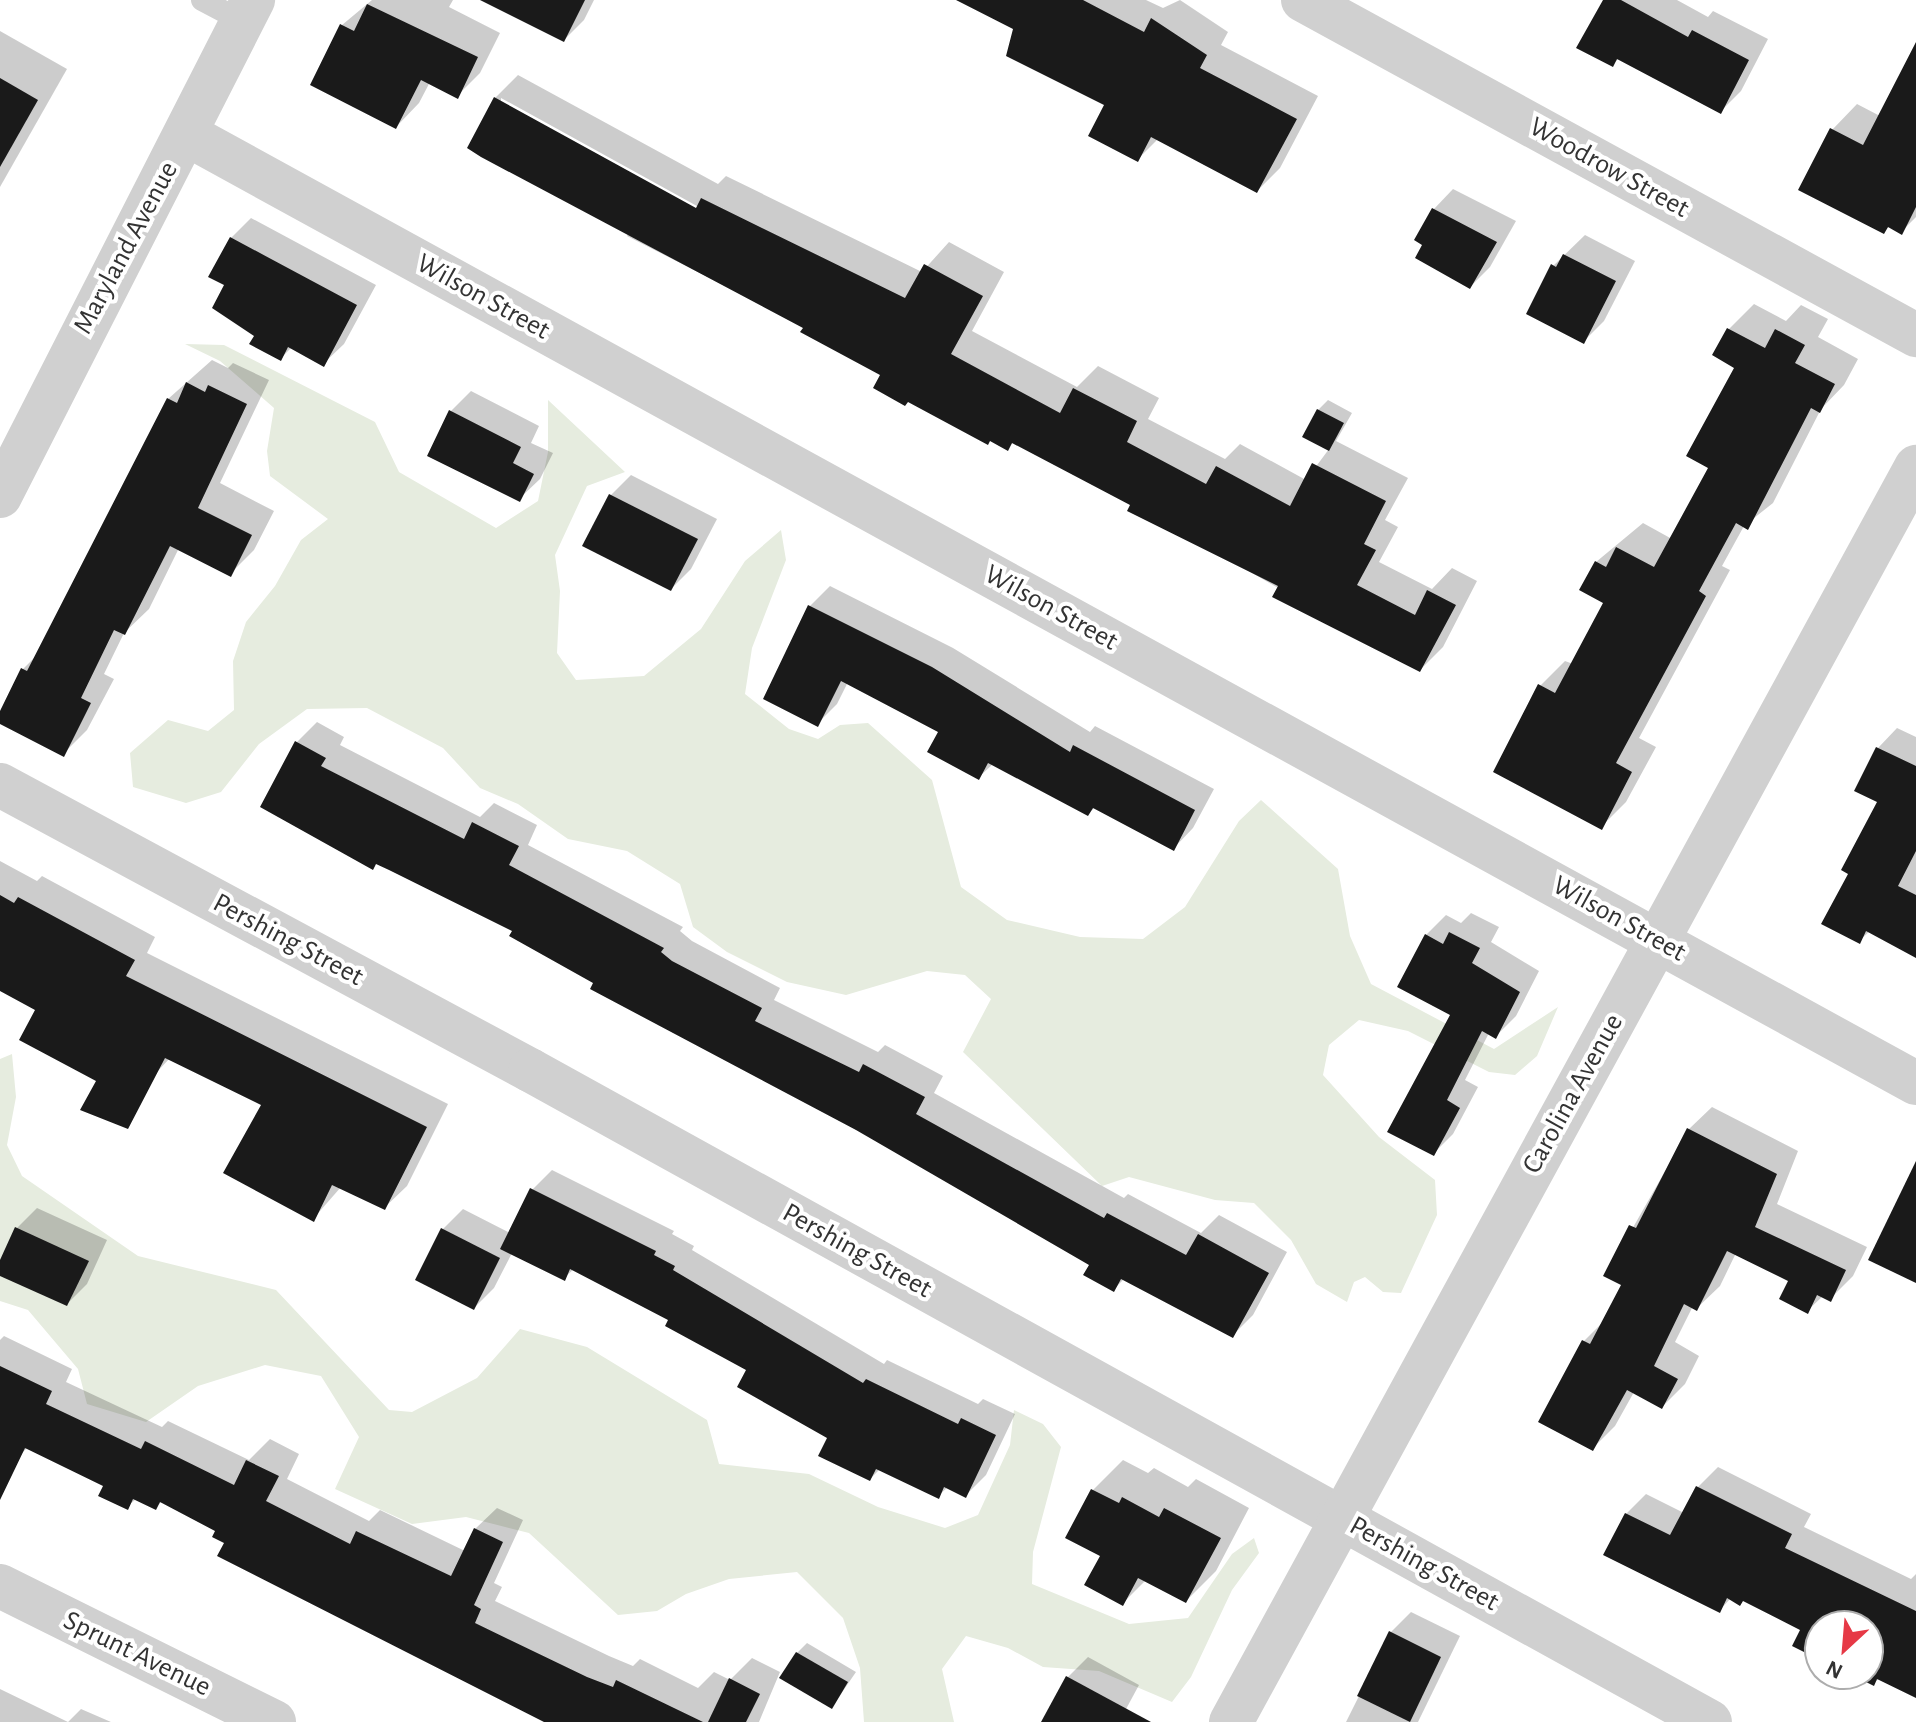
<!DOCTYPE html>
<html>
<head>
<meta charset="utf-8">
<style>
  body { margin:0 }
  #map { position:relative; width:1916px; height:1722px; overflow:hidden; background:#fff; font-family:"Alegreya Sans",sans-serif }
  div>[style] { position:absolute }
  .green>* { inset:0; background:#e6ecdf }
  .shadow>* { inset:0; background:#0003 }
  .building>* { inset:0; background:#1a1a1a }
  .lane>* { height:22px; margin:-11px; padding:0 11px; transform-origin:11px; border-radius:11px; background:#d0d0d0 }
  .street>* { height:44px; margin:-22px; padding:0 22px; transform-origin:22px; border-radius:22px; background:#d0d0d0 }
  span { translate:-50% -50%; white-space:nowrap; text-align:center; line-height:1.15; -webkit-text-stroke:8px #fff; paint-order:stroke }
  .street-label { font-size:28px; color:#333 }
  .north { position:absolute; left:1804px; top:1610px; width:80px; height:80px; box-sizing:border-box; background:#fff; border:2px solid #adadad; border-radius:50%; rotate:206deg; font-size:22px; font-weight:700; line-height:32px; text-align:center; color:#333 }
  .north::after { content:''; display:block; margin:auto; width:28px; height:36px; background:#e63946; clip-path:polygon(50% 0,100% 100%,50% 72%,0 100%) }
</style>
</head>
<body>
<div id="map">
  <div class="green">
    <i style="clip-path:polygon(185px 344px,224px 345px,375px 422px,399px 472px,496px 528px,538px 501px,548px 452px,548px 400px,625px 472px,587px 486px,555px 555px,560px 591px,557px 653px,576px 680px,644px 676px,701px 629px,745px 561px,781px 530px,786px 560px,752px 648px,745px 694px,789px 729px,818px 739px,840px 725px,868px 723px,932px 780px,961px 887px,1007px 920px,1080px 937px,1143px 939px,1185px 907px,1239px 821px,1261px 800px,1338px 869px,1350px 936px,1371px 984px,1494px 1049px,1558px 1007px,1537px 1056px,1515px 1075px,1489px 1072px,1408px 1031px,1359px 1020px,1329px 1045px,1323px 1075px,1379px 1137px,1435px 1180px,1437px 1215px,1401px 1293px,1383px 1292px,1365px 1277px,1354px 1282px,1347px 1302px,1316px 1284px,1291px 1240px,1254px 1203px,1215px 1200px,1129px 1177px,1102px 1186px,963px 1052px,991px 999px,965px 975px,927px 971px,846px 995px,787px 982px,727px 952px,693px 927px,680px 884px,627px 851px,568px 839px,518px 804px,480px 788px,443px 748px,367px 708px,307px 709px,259px 744px,221px 792px,186px 803px,133px 787px,130px 753px,168px 720px,208px 731px,234px 710px,233px 661px,246px 622px,275px 586px,301px 540px,328px 519px,270px 476px,267px 451px,274px 408px,220px 361px)"></i>
    <i style="clip-path:polygon(12px 1054px,16px 1097px,7px 1145px,22px 1176px,138px 1256px,276px 1290px,389px 1410px,412px 1412px,477px 1378px,520px 1329px,587px 1347px,707px 1420px,719px 1464px,809px 1474px,878px 1507px,945px 1528px,978px 1515px,1010px 1445px,1014px 1410px,1043px 1424px,1061px 1447px,1033px 1552px,1032px 1584px,1129px 1624px,1188px 1618px,1232px 1554px,1254px 1538px,1259px 1553px,1232px 1590px,1191px 1677px,1172px 1702px,1099px 1671px,1043px 1667px,1008px 1648px,966px 1636px,942px 1669px,954px 1722px,864px 1722px,860px 1668px,843px 1618px,797px 1572px,729px 1579px,686px 1594px,657px 1611px,618px 1615px,529px 1533px,466px 1517px,412px 1524px,335px 1489px,359px 1437px,321px 1376px,265px 1365px,198px 1386px,146px 1422px,87px 1404px,78px 1369px,28px 1310px,0 1301px,0 1059px)"></i>
  </div>
  <div class="shadow">
    <i style="clip-path:polygon(372px 0,453px 0,449px 7px,500px 33px,480px 73px,457px 96px,430px 82px,419px 103px,396px 127px,342px 25px)"></i>
    <i style="clip-path:polygon(534px 0,594px 0,584px 20px,564px 40px)"></i>
    <i style="clip-path:polygon(957px 0,1146px 0,1163px 8px,1180px 0,1228px 32px,1221px 45px,1318px 96px,1280px 168px,1257px 191px,1158px 139px,1137px 160px,1106px 105px,1016px 29px)"></i>
    <i style="clip-path:polygon(1605px 0,1677px 0,1708px 17px,1713px 11px,1768px 39px,1741px 91px,1721px 111px,1619px 58px,1612px 65px)"></i>
    <i style="clip-path:polygon(0 31px,67px 69px,0 187px)"></i>
    <i style="clip-path:polygon(1916px 56px,1916px 217px,1901px 232px,1890px 226px,1883px 232px,1832px 130px,1857px 104px,1880px 116px)"></i>
    <i style="clip-path:polygon(evenodd,518px 75px,718px 184px,726px 176px,922px 272px,949px 242px,1004px 272px,972px 331px,1077px 387px,1098px 366px,1159px 398px,1148px 419px,1225px 459px,1240px 444px,1306px 480px,1329px 449px,1318px 410px,1328px 400px,1352px 413px,1336px 441px,1408px 478px,1385px 520px,1398px 527px,1379px 562px,1432px 589px,1452px 568px,1477px 581px,1443px 647px,1420px 670px,1133px 504px,1014px 442px,1007px 448px,806px 327px,627px 236px,629px 232px,495px 98px,518px 75px,501px 98px,706px 211px,704px 214px,501px 103px,501px 98px)"></i>
    <i style="clip-path:polygon(1453px 189px,1516px 221px,1490px 267px,1470px 287px,1425px 244px,1433px 210px)"></i>
    <i style="clip-path:polygon(251px 218px,376px 285px,344px 344px,323px 364px,292px 347px,281px 358px,256px 335px,227px 284px,231px 238px)"></i>
    <i style="clip-path:polygon(1585px 235px,1635px 261px,1604px 321px,1584px 341px,1553px 266px)"></i>
    <i style="clip-path:polygon(1754px 304px,1786px 321px,1801px 305px,1828px 319px,1818px 337px,1858px 359px,1844px 385px,1821px 409px,1773px 503px,1744px 526px,1722px 566px,1730px 570px,1639px 738px,1656px 747px,1626px 802px,1601px 827px,1540px 686px,1565px 661px,1573px 664px,1606px 602px,1596px 562px,1643px 523px,1672px 539px,1711px 467px,1737px 367px,1715px 355px,1729px 329px)"></i>
    <i style="clip-path:polygon(212px 360px,228px 368px,233px 363px,269px 380px,220px 483px,274px 511px,254px 550px,230px 574px,179px 548px,149px 609px,124px 633px,104px 674px,114px 679px,87px 730px,63px 754px,0 722px,0 715px,23px 669px,38px 654px,168px 399px)"></i>
    <i style="clip-path:polygon(471px 391px,539px 426px,531px 443px,553px 453px,540px 479px,519px 499px,451px 411px)"></i>
    <i style="clip-path:polygon(631px 475px,717px 519px,691px 569px,671px 589px,584px 545px,611px 495px)"></i>
    <i style="clip-path:polygon(830px 586px,953px 648px,1090px 732px,1095px 726px,1214px 789px,1193px 828px,1173px 849px,1095px 807px,1088px 814px,993px 764px,979px 777px,941px 731px,848px 682px,837px 704px,817px 724px,810px 606px)"></i>
    <i style="clip-path:polygon(317px 722px,344px 737px,340px 745px,480px 817px,494px 803px,537px 825px,528px 845px,683px 927px,680px 931px,692px 941px,780px 988px,774px 1000px,878px 1052px,885px 1045px,943px 1076px,934px 1093px,1124px 1198px,1128px 1194px,1201px 1233px,1219px 1215px,1287px 1252px,1253px 1315px,1233px 1335px,1125px 1278px,1114px 1289px,1092px 1264px,514px 931px,390px 868px,297px 742px)"></i>
    <i style="clip-path:polygon(1897px 728px,1916px 737px,1916px 954px,1870px 931px,1859px 941px,1850px 874px,1880px 802px,1878px 748px)"></i>
    <i style="clip-path:polygon(0 861px,37px 881px,42px 876px,155px 937px,147px 953px,448px 1104px,407px 1186px,384px 1208px,341px 1187px,313px 1219px,264px 1104px,170px 1058px,156px 1073px,0 988px)"></i>
    <i style="clip-path:polygon(1471px 913px,1499px 927px,1491px 942px,1539px 971px,1516px 1016px,1496px 1036px,1489px 1033px,1465px 1080px,1478px 1087px,1453px 1134px,1433px 1154px,1453px 1014px,1426px 935px,1446px 915px,1461px 923px)"></i>
    <i style="clip-path:polygon(1712px 1107px,1798px 1151px,1777px 1204px,1867px 1247px,1853px 1276px,1830px 1299px,1823px 1296px,1807px 1311px,1791px 1280px,1736px 1253px,1720px 1286px,1697px 1308px,1693px 1306px,1675px 1342px,1699px 1356px,1685px 1384px,1662px 1407px,1634px 1392px,1615px 1426px,1592px 1449px,1583px 1342px,1605px 1320px,1624px 1284px,1606px 1275px,1689px 1129px)"></i>
    <i style="clip-path:polygon(552px 1170px,674px 1231px,672px 1234px,694px 1246px,692px 1250px,884px 1364px,887px 1360px,978px 1404px,983px 1399px,1015px 1414px,986px 1475px,966px 1495px,948px 1487px,938px 1496px,880px 1469px,870px 1479px,830px 1437px,749px 1369px,671px 1319px,574px 1269px,564px 1278px,512px 1253px,494px 1288px,474px 1308px,443px 1229px,463px 1209px,510px 1233px,532px 1190px)"></i>
    <i style="clip-path:polygon(37px 1208px,107px 1240px,87px 1284px,67px 1304px,0 1273px,17px 1228px)"></i>
    <i style="clip-path:polygon(4px 1336px,72px 1369px,66px 1382px,162px 1427px,168px 1421px,249px 1460px,270px 1439px,299px 1454px,287px 1479px,369px 1521px,380px 1510px,465px 1551px,475px 1529px,497px 1508px,523px 1520px,494px 1583px,502px 1587px,495px 1601px,609px 1656px,633px 1666px,640px 1659px,698px 1688px,714px 1672px,730px 1680px,752px 1658px,780px 1672px,759px 1722px,555px 1722px,227px 1542px,218px 1530px,162px 1501px,155px 1508px,136px 1499px,127px 1507px,106px 1486px,28px 1447px,20px 1455px,0 1446px,0 1340px)"></i>
    <i style="clip-path:polygon(1123px 1460px,1148px 1473px,1154px 1468px,1188px 1487px,1196px 1479px,1249px 1508px,1216px 1571px,1186px 1601px,1146px 1580px,1122px 1604px,1102px 1555px,1093px 1490px)"></i>
    <i style="clip-path:polygon(1718px 1467px,1811px 1514px,1804px 1527px,1911px 1579px,1916px 1574px,1916px 1696px,1879px 1678px,1874px 1684px,1853px 1674px,1868px 1674px,1868px 1626px,1820px 1626px,1820px 1659px,1803px 1629px,1744px 1600px,1731px 1598px,1719px 1611px,1626px 1514px,1646px 1494px,1684px 1513px,1698px 1487px)"></i>
    <i style="clip-path:polygon(1411px 1612px,1460px 1636px,1418px 1722px,1346px 1722px,1391px 1632px)"></i>
    <i style="clip-path:polygon(807px 1643px,856px 1672px,832px 1707px,797px 1653px)"></i>
    <i style="clip-path:polygon(1088px 1657px,1139px 1685px,1119px 1722px,1046px 1722px,1068px 1677px)"></i>
    <i style="clip-path:polygon(0 1689px,68px 1722px,81px 1709px,111px 1722px,0 1722px)"></i>
  </div>
  <div class="building">
    <i style="clip-path:polygon(480px 0,585px 0,564px 42px)"></i>
    <i style="clip-path:polygon(956px 0,1083px 0,1144px 32px,1151px 18px,1207px 55px,1200px 68px,1297px 119px,1257px 193px,1151px 137px,1138px 162px,1088px 136px,1104px 105px,1006px 56px,1013px 29px)"></i>
    <i style="clip-path:polygon(1603px 0,1621px 0,1688px 37px,1692px 30px,1749px 60px,1721px 114px,1617px 59px,1613px 67px,1576px 48px)"></i>
    <i style="clip-path:polygon(367px 4px,478px 57px,458px 99px,421px 80px,396px 129px,310px 85px,340px 24px,354px 31px)"></i>
    <i style="clip-path:polygon(1916px 42px,1916px 207px,1902px 235px,1888px 227px,1884px 234px,1798px 190px,1830px 128px,1863px 145px)"></i>
    <i style="clip-path:polygon(0 78px,38px 100px,0 167px)"></i>
    <i style="clip-path:polygon(494px 97px,696px 208px,701px 198px,905px 298px,924px 264px,983px 296px,951px 354px,1060px 413px,1073px 388px,1137px 421px,1127px 442px,1206px 484px,1216px 466px,1290px 506px,1312px 463px,1386px 501px,1364px 544px,1376px 550px,1357px 585px,1415px 615px,1427px 590px,1456px 605px,1420px 672px,1272px 597px,1278px 586px,1127px 511px,1130px 505px,1012px 443px,1008px 451px,990px 441px,988px 445px,908px 402px,905px 406px,873px 388px,880px 375px,800px 332px,803px 328px,481px 157px,467px 148px)"></i>
    <i style="clip-path:polygon(1432px 208px,1497px 242px,1470px 289px,1415px 258px,1422px 245px,1414px 240px)"></i>
    <i style="clip-path:polygon(230px 237px,357px 305px,324px 367px,288px 347px,281px 361px,249px 344px,254px 336px,212px 308px,224px 285px,208px 277px)"></i>
    <i style="clip-path:polygon(1563px 254px,1616px 281px,1584px 344px,1526px 314px,1551px 264px,1556px 267px)"></i>
    <i style="clip-path:polygon(1727px 328px,1765px 348px,1775px 329px,1805px 345px,1795px 363px,1835px 384px,1820px 413px,1811px 408px,1748px 530px,1736px 523px,1699px 591px,1706px 596px,1616px 763px,1632px 772px,1602px 830px,1493px 772px,1538px 684px,1555px 693px,1603px 603px,1579px 590px,1595px 561px,1606px 567px,1616px 547px,1654px 567px,1708px 468px,1686px 456px,1734px 368px,1712px 355px)"></i>
    <i style="clip-path:polygon(186px 382px,205px 392px,208px 385px,247px 404px,198px 508px,252px 535px,231px 577px,170px 546px,125px 635px,114px 630px,81px 698px,91px 703px,64px 757px,0 724px,0 711px,21px 668px,27px 671px,167px 398px,177px 403px)"></i>
    <i style="clip-path:polygon(1317px 409px,1344px 423px,1329px 451px,1302px 437px)"></i>
    <i style="clip-path:polygon(449px 410px,521px 447px,513px 463px,534px 474px,520px 502px,427px 456px)"></i>
    <i style="clip-path:polygon(609px 494px,698px 539px,671px 591px,582px 546px)"></i>
    <i style="clip-path:polygon(808px 605px,932px 667px,1070px 752px,1073px 745px,1195px 810px,1174px 851px,1093px 808px,1088px 816px,988px 763px,979px 780px,927px 752px,938px 732px,841px 681px,818px 727px,763px 699px)"></i>
    <i style="clip-path:polygon(295px 741px,326px 758px,321px 766px,464px 839px,472px 822px,519px 846px,509px 865px,664px 948px,661px 952px,672px 961px,762px 1008px,755px 1021px,859px 1072px,863px 1064px,925px 1097px,916px 1114px,1104px 1218px,1107px 1213px,1186px 1255px,1198px 1234px,1269px 1273px,1233px 1338px,1121px 1279px,1114px 1292px,1083px 1275px,1089px 1265px,856px 1130px,590px 989px,593px 983px,509px 936px,512px 931px,389px 870px,376px 864px,373px 870px,260px 807px)"></i>
    <i style="clip-path:polygon(1876px 747px,1916px 766px,1916px 851px,1898px 886px,1916px 895px,1916px 958px,1866px 931px,1860px 944px,1821px 924px,1848px 874px,1841px 870px,1877px 802px,1854px 791px)"></i>
    <i style="clip-path:polygon(0 895px,14px 903px,18px 897px,135px 960px,126px 976px,427px 1127px,385px 1210px,332px 1185px,314px 1222px,223px 1173px,261px 1105px,165px 1058px,128px 1129px,80px 1110px,96px 1081px,19px 1040px,35px 1010px,0 991px)"></i>
    <i style="clip-path:polygon(1449px 932px,1480px 948px,1472px 963px,1520px 992px,1496px 1039px,1482px 1031px,1447px 1100px,1460px 1108px,1434px 1156px,1387px 1132px,1450px 1015px,1397px 987px,1425px 934px,1443px 944px)"></i>
    <i style="clip-path:polygon(1687px 1128px,1777px 1174px,1755px 1227px,1846px 1270px,1831px 1302px,1817px 1295px,1808px 1314px,1779px 1299px,1788px 1281px,1727px 1251px,1697px 1311px,1684px 1304px,1654px 1366px,1678px 1379px,1662px 1409px,1627px 1390px,1593px 1451px,1538px 1422px,1582px 1340px,1590px 1344px,1621px 1285px,1603px 1276px,1629px 1225px,1636px 1228px)"></i>
    <i style="clip-path:polygon(1916px 1161px,1916px 1283px,1868px 1260px)"></i>
    <i style="clip-path:polygon(530px 1188px,656px 1251px,654px 1255px,675px 1266px,673px 1270px,863px 1383px,866px 1379px,958px 1424px,961px 1418px,996px 1435px,966px 1498px,944px 1487px,939px 1499px,876px 1469px,870px 1481px,818px 1456px,827px 1438px,737px 1387px,746px 1370px,665px 1326px,668px 1320px,570px 1269px,565px 1281px,500px 1249px)"></i>
    <i style="clip-path:polygon(15px 1227px,89px 1261px,67px 1306px,0 1276px,0 1260px)"></i>
    <i style="clip-path:polygon(441px 1228px,500px 1258px,474px 1310px,415px 1280px)"></i>
    <i style="clip-path:polygon(0 1366px,52px 1391px,46px 1404px,141px 1449px,145px 1441px,234px 1485px,246px 1460px,279px 1476px,266px 1501px,350px 1544px,356px 1531px,451px 1576px,474px 1528px,503px 1542px,474px 1605px,481px 1609px,475px 1623px,587px 1677px,613px 1687px,616px 1680px,703px 1722px,544px 1722px,217px 1556px,224px 1543px,212px 1537px,215px 1531px,160px 1502px,156px 1510px,133px 1499px,128px 1510px,98px 1496px,103px 1486px,25px 1448px,0 1500px)"></i>
    <i style="clip-path:polygon(1696px 1486px,1792px 1534px,1785px 1548px,1916px 1611px,1916px 1698px,1877px 1679px,1874px 1686px,1850px 1674px,1868px 1674px,1868px 1626px,1820px 1626px,1820px 1660px,1792px 1646px,1800px 1630px,1743px 1601px,1740px 1606px,1727px 1598px,1720px 1613px,1603px 1555px,1625px 1513px,1670px 1535px)"></i>
    <i style="clip-path:polygon(1091px 1489px,1119px 1503px,1122px 1497px,1159px 1517px,1164px 1508px,1221px 1538px,1186px 1603px,1138px 1578px,1123px 1606px,1084px 1585px,1100px 1556px,1065px 1538px)"></i>
    <i style="clip-path:polygon(1389px 1631px,1441px 1657px,1410px 1722px,1357px 1696px)"></i>
    <i style="clip-path:polygon(796px 1652px,848px 1682px,832px 1709px,779px 1678px)"></i>
    <i style="clip-path:polygon(1066px 1676px,1151px 1722px,1041px 1722px)"></i>
    <i style="clip-path:polygon(729px 1678px,760px 1694px,746px 1722px,708px 1722px)"></i>
  </div>
  <div class="lane">
    <i style="left:202px;top:0;width:45px;rotate:27.7deg"></i>
  </div>
  <div class="street">
    <i style="left:1303px;top:0;width:699px;rotate:28.66deg"></i>
    <i style="left:186px;top:134px;width:1973px;rotate:28.75deg"></i>
    <i style="left:0;top:496px;width:557px;rotate:-62.97deg"></i>
    <i style="left:0;top:785px;width:602px;rotate:28.27deg"></i>
    <i style="left:530px;top:1070px;width:1348px;rotate:28.92deg"></i>
    <i style="left:0;top:1586px;width:306px;rotate:26.4deg"></i>
    <i style="left:1231px;top:1722px;width:1430px;rotate:-61.37deg"></i>
  </div>
  <div class="street-label">
    <span style="left:1609px;top:168px;rotate:29deg">Woodrow Street</span>
    <span style="left:126px;top:248px;rotate:-62deg">Maryland Avenue</span>
    <span style="left:483px;top:297px;rotate:29deg">Wilson Street</span>
    <span style="left:1051px;top:608px;rotate:29deg">Wilson Street</span>
    <span style="left:1619px;top:919px;rotate:29deg">Wilson Street</span>
    <span style="left:288px;top:940px;rotate:28deg">Pershing Street</span>
    <span style="left:1573px;top:1094px;rotate:-61deg">Carolina Avenue</span>
    <span style="left:857px;top:1251px;rotate:29deg">Pershing Street</span>
    <span style="left:1424px;top:1564px;rotate:29deg">Pershing Street</span>
    <span style="left:137px;top:1654px;rotate:26deg">Sprunt Avenue</span>
  </div>
  <div class="north">N</div>
</div>
</body>
</html>
